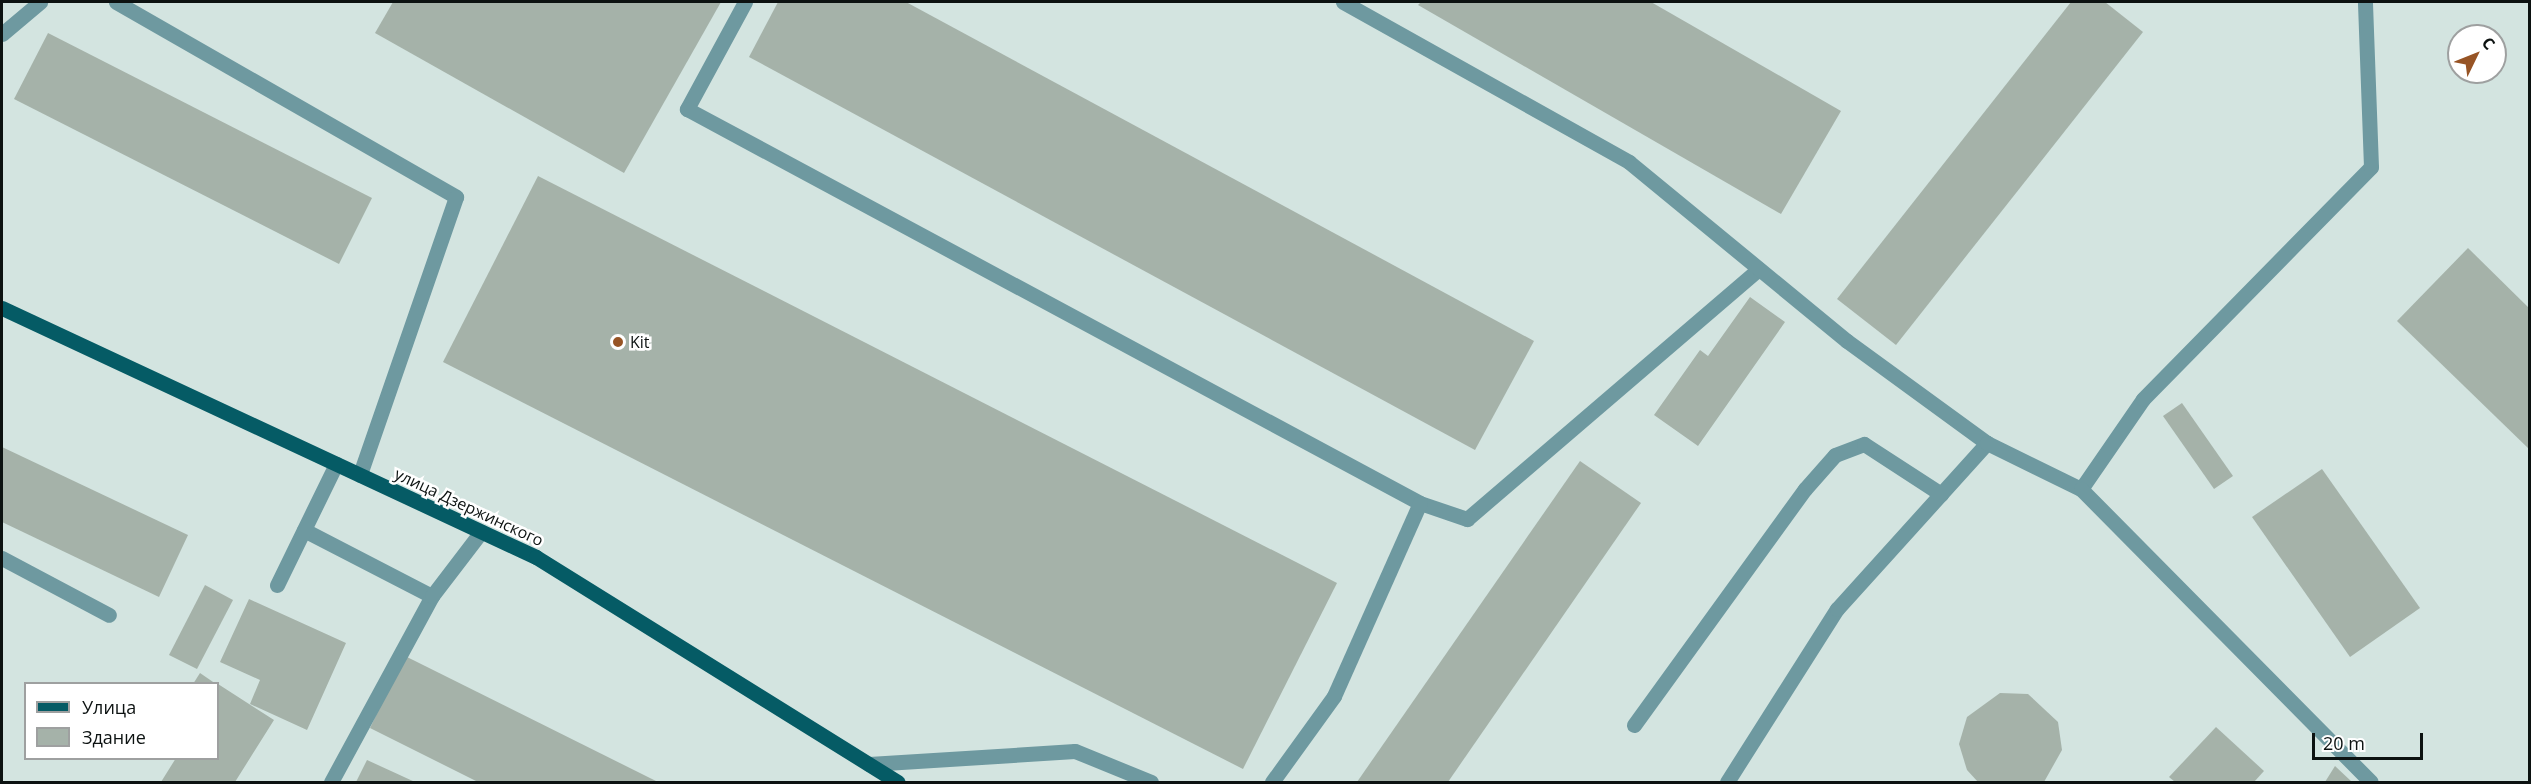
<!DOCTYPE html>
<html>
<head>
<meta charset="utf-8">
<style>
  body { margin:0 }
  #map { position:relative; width:2531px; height:784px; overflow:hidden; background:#d3e4e0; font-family:"Open Sans",sans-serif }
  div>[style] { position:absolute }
  .building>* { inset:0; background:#a5b2a9 }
  .service>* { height:15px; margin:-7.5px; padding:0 7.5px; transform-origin:7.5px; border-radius:7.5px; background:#6e99a0 }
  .primary>* { height:15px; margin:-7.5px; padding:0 7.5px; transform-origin:7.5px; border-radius:7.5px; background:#055b65 }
  .dots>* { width:16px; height:16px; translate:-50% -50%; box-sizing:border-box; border:3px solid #fff; border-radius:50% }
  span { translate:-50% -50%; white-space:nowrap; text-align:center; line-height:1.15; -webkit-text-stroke:5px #fff; paint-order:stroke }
  .poi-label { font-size:16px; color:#0c1211 }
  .left { translate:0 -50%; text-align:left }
  .street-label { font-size:16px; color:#0c1211 }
  .frame { position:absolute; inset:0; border:3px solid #0c1211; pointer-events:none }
  .legend { position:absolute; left:24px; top:682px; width:195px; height:78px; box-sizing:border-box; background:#fff; border:2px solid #9ea0a0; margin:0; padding:8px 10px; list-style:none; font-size:18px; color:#0c1211 }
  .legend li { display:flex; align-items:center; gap:12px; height:30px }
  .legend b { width:30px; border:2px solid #9ea0a0 }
  .north { position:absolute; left:2447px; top:24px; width:60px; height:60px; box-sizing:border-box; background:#fff; border:2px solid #9ea0a0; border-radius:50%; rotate:47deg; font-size:16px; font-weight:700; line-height:24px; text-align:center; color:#0c1211 }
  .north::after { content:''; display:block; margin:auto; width:21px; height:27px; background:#975425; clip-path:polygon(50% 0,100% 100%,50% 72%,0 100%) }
  .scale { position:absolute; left:2312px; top:733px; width:111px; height:27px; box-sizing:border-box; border:3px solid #0c1211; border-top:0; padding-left:8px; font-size:18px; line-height:21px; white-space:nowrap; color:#0c1211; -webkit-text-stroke:4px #fff; paint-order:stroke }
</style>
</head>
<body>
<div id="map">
  <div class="building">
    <i style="clip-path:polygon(393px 2px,721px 2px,624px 173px,375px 33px)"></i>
    <i style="clip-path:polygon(778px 2px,906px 2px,1534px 341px,1475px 450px,749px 57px)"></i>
    <i style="clip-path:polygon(1421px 2px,1651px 2px,1841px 111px,1781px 214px,1418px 5px)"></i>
    <i style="clip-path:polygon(2071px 2px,2105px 2px,2143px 32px,1896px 345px,1837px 299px)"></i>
    <i style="clip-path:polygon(48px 33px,372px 198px,339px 264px,14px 99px)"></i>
    <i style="clip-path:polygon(538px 176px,1337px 583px,1243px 769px,443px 362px)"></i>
    <i style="clip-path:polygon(2468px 248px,2530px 309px,2530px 450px,2397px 321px)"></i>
    <i style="clip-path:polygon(1750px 297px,1785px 322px,1698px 446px,1654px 415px,1700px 350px,1708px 356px)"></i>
    <i style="clip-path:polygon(2182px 403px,2233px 476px,2214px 489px,2163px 416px)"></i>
    <i style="clip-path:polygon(2px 447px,188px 535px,159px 597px,2px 522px)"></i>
    <i style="clip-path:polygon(1580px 461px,1641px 503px,1448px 782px,1357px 782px)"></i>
    <i style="clip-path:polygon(2322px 469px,2420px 608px,2350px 657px,2252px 517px)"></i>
    <i style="clip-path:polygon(205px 585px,233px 600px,197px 669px,169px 655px)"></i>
    <i style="clip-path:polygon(249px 599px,346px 643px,307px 730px,250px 704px,260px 680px,220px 662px)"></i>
    <i style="clip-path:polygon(405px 656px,658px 782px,478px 782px,370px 728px)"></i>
    <i style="clip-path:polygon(200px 673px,216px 684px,193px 684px)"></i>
    <i style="clip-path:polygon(218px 684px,274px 720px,235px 782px,161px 782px,176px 758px,218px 758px)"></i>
    <i style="clip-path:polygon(2000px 693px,2028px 694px,2058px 722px,2062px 750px,2044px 782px,1978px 782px,1967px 770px,1959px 744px,1967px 717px)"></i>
    <i style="clip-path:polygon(2216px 727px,2264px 771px,2254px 782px,2175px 782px,2169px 777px)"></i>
    <i style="clip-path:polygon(367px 760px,415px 782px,356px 782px)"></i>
    <i style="clip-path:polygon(2335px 766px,2352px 782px,2325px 782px)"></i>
  </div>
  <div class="service">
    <i style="left:116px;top:2px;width:392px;rotate:29.8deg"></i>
    <i style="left:456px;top:197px;width:294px;rotate:109.1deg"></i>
    <i style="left:745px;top:2px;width:122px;rotate:118.5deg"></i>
    <i style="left:687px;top:109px;width:832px;rotate:28.26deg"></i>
    <i style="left:1420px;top:503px;width:50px;rotate:18.8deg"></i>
    <i style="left:1467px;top:519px;width:384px;rotate:-40.6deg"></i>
    <i style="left:1343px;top:2px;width:328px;rotate:29.2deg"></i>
    <i style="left:1629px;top:162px;width:282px;rotate:39.4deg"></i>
    <i style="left:1847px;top:341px;width:173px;rotate:36.1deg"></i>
    <i style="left:2px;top:34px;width:50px;rotate:-40.1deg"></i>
    <i style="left:2081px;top:489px;width:109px;rotate:-55.4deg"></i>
    <i style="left:2143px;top:399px;width:325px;rotate:-45.5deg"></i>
    <i style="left:2371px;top:167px;width:165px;rotate:-92.1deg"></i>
    <i style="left:304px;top:530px;width:144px;rotate:27.3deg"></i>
    <i style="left:2px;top:558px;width:121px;rotate:28deg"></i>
    <i style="left:277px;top:585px;width:135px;rotate:-64deg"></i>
    <i style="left:1634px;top:725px;width:291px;rotate:-54.1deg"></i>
    <i style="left:1805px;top:489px;width:45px;rotate:-48.6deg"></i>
    <i style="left:1835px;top:455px;width:31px;rotate:-21deg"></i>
    <i style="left:1864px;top:444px;width:92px;rotate:33deg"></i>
    <i style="left:869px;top:764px;width:206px;rotate:-3.6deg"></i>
    <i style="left:1075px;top:751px;width:82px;rotate:22.2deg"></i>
    <i style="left:331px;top:782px;width:212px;rotate:-61.5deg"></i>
    <i style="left:432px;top:596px;width:81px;rotate:-52.6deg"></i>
    <i style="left:1272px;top:782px;width:106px;rotate:-54.2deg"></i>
    <i style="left:1334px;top:696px;width:211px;rotate:-66deg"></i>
    <i style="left:1727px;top:782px;width:205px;rotate:-57.6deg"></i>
    <i style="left:1837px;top:609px;width:224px;rotate:-47.9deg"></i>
    <i style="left:1987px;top:443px;width:105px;rotate:26.1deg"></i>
    <i style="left:2081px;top:489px;width:412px;rotate:45.3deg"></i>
  </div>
  <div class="primary">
    <i style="left:2px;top:308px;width:589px;rotate:25deg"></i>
    <i style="left:536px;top:557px;width:426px;rotate:31.9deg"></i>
  </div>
  <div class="dots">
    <i style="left:618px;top:342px;background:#975425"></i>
  </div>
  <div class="poi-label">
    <span class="left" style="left:630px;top:342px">Kit</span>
  </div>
  <div class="street-label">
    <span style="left:469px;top:507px;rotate:25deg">улица Дзержинского</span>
  </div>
  <div class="frame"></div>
  <ul class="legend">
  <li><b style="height:8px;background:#055b65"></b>Улица</li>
  <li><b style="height:16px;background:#a5b2a9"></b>Здание</li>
  </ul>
  <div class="north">С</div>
  <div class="scale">20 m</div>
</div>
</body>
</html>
